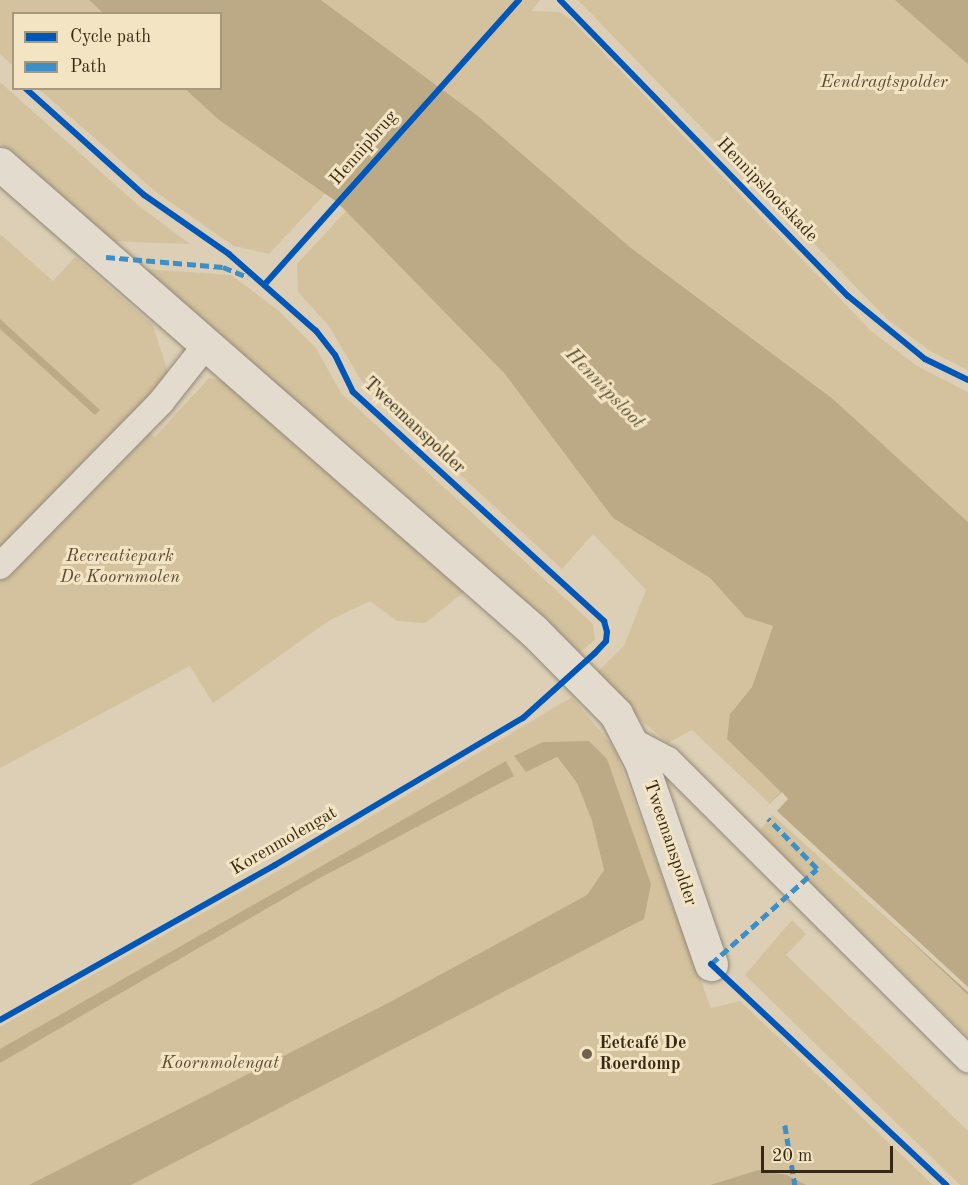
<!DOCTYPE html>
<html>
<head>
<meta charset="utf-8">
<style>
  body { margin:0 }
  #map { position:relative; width:968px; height:1185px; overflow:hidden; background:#dccfb5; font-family:"Old Standard TT",serif }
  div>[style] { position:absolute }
  .green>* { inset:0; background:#d4c29e }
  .water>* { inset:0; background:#bcaa87 }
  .pier>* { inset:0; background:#dccfb5 }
  .roads { filter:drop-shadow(0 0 2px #928978) drop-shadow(0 0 2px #928978) }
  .service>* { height:26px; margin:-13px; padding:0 13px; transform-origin:13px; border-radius:13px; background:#e3dcce }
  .minor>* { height:33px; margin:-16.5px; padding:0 16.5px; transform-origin:16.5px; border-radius:16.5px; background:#e3dcce }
  .quiet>* { height:4.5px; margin-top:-2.25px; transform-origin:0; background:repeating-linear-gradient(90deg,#3d8fc8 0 9px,transparent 0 13.5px) }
  .cycleway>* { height:6px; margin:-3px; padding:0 3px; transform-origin:3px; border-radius:3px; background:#0057b8 }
  .dots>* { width:16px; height:16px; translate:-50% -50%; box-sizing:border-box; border:3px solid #f3e4c4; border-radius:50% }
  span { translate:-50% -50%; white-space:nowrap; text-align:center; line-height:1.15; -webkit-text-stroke:6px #f3e4c4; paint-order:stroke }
  .park-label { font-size:18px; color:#5c4c31; font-style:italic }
  .street-label { font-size:18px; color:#362813 }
  .poi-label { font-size:18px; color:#362813; font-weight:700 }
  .left { translate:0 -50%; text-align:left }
  .water-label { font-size:20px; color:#5a4a30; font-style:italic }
  .legend { position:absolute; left:12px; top:12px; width:210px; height:78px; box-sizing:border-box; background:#f3e4c4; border:2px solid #a7997d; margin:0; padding:8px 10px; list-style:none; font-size:18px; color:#362813 }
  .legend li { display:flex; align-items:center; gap:12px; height:30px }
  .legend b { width:30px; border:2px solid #a7997d }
  .scale { position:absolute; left:761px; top:1146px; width:132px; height:27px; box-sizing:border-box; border:3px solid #362813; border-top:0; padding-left:8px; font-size:18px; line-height:21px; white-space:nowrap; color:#362813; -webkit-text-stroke:4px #f3e4c4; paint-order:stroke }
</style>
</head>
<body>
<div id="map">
  <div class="green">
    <i style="clip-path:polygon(0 0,89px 0,103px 13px,14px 14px,13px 66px,0 54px)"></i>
    <i style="clip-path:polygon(321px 0,540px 0,531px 11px,559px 12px,571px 19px,871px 331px,917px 366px,968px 392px,968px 522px,833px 399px,631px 248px,478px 116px)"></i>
    <i style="clip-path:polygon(578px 0,968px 0,968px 370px,932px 352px,887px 319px)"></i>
    <i style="clip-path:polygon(0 82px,138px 205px,190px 244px,109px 241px,0 143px)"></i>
    <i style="clip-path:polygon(39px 89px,185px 89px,219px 120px,326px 193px,269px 254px,234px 246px,156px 192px)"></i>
    <i style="clip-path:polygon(346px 211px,504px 373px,613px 518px,710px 578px,745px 617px,773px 626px,752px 687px,730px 714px,782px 792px,770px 804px,692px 730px,668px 743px,591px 678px,624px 646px,646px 590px,593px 534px,562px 569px,365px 387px,329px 326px,298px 292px,297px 264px)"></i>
    <i style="clip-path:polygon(0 234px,53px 281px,75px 257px,153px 325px,168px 372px,131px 416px,155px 437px,209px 378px,239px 385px,467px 590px,425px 623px,397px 621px,370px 601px,330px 620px,213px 703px,190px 666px,0 768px)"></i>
    <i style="clip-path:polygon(143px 269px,231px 275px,278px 310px,316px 348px,341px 393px,593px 624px,595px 640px,575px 656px)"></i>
    <i style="clip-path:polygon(evenodd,572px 697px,614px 748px,711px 1008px,740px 1001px,933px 1185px,806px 1185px,787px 1175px,758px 1170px,710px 1185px,0 1185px,0 1027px,303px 857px,572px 697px,556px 757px,607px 759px,625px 931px,587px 895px,604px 870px,592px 821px,577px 783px,556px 757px)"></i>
    <i style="clip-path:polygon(774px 813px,968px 995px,968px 1037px,758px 833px)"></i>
    <i style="clip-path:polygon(792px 920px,806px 934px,786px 955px,968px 1131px,968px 1185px,960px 1185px,745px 975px)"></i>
  </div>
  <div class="water">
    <i style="clip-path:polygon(89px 0,321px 0,478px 116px,631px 248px,833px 399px,968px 522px,968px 995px,767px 806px,781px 792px,727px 739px,730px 714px,752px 687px,773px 626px,745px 617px,710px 578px,613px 518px,504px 373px,337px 202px,219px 120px,185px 89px,220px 88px,220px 14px,103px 13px)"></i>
    <i style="clip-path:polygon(895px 0,968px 0,968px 64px)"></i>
    <i style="clip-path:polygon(0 319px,100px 410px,95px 415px,0 329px)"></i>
    <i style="clip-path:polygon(589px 741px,607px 759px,651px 884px,644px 919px,131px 1185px,29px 1185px,390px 1002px,587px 895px,604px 870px,592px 821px,577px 783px,557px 757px,526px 772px,514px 756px,543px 742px)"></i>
    <i style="clip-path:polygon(506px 761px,514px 776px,316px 880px,0 1063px,0 1049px)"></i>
    <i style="clip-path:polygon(758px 1170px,787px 1175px,806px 1185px,710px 1185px)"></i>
  </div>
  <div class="pier">
    <i style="clip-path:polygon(782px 792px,788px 799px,777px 811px,968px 987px,968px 992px,765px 808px)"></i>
  </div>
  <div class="roads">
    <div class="service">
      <i style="left:0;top:566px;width:230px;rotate:-45.5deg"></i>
      <i style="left:161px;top:402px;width:73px;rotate:-51.7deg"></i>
      <i style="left:630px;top:740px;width:43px;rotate:27.8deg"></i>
      <i style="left:668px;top:760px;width:424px;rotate:44.9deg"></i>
    </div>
    <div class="minor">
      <i style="left:0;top:164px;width:709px;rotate:41.17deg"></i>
      <i style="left:534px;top:631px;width:117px;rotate:45.3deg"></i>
      <i style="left:616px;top:714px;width:54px;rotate:62.5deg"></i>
      <i style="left:641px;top:762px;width:214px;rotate:70.9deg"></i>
    </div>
  </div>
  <div class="quiet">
    <i style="left:106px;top:257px;width:117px;rotate:4.9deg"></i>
    <i style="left:223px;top:267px;width:27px;rotate:22deg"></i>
    <i style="left:711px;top:964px;width:142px;rotate:-41.9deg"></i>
    <i style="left:817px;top:869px;width:70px;rotate:-134.4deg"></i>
    <i style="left:785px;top:1125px;width:61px;rotate:80.5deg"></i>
  </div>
  <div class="cycleway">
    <i style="left:560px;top:0;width:413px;rotate:45.8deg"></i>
    <i style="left:848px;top:296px;width:99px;rotate:39.3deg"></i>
    <i style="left:925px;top:359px;width:48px;rotate:26deg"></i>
    <i style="left:265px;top:284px;width:381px;rotate:-48.2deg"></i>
    <i style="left:711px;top:964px;width:323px;rotate:43.2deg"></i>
    <i style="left:0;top:1020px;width:316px;rotate:-29.4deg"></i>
    <i style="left:275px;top:865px;width:288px;rotate:-30.7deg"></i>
    <i style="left:523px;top:718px;width:97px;rotate:-42.1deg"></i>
    <i style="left:595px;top:653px;width:16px;rotate:-47deg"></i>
    <i style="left:606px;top:641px;width:9px;rotate:-84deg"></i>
    <i style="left:607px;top:632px;width:11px;rotate:-105deg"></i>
    <i style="left:604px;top:621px;width:340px;rotate:-137.6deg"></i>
    <i style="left:353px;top:392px;width:41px;rotate:-115.9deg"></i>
    <i style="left:335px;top:355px;width:31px;rotate:-128deg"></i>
    <i style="left:316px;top:331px;width:116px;rotate:-138.5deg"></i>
    <i style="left:229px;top:254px;width:103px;rotate:-145.2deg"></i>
    <i style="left:144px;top:195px;width:160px;rotate:-138deg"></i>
  </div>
  <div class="dots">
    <i style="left:587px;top:1054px;background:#70624c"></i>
  </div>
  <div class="park-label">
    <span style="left:884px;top:82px">Eendragtspolder</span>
    <span style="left:120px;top:567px">Recreatiepark<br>De Koornmolen</span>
    <span style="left:220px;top:1063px">Koornmolengat</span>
  </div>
  <div class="street-label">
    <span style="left:364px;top:148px;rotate:-49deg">Hennipbrug</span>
    <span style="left:767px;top:190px;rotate:46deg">Hennipslootskade</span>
    <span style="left:414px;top:426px;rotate:43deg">Tweemanspolder</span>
    <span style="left:284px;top:841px;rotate:-30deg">Korenmolengat</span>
    <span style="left:670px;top:843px;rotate:71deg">Tweemanspolder</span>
  </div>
  <div class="poi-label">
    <span class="left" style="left:599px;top:1054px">Eetcafé De<br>Roerdomp</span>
  </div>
  <div class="water-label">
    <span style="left:604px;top:389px;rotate:46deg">Hennipsloot</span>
  </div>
  <ul class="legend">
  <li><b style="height:8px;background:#0057b8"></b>Cycle path</li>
  <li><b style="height:8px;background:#3d8fc8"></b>Path</li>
  </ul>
  <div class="scale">20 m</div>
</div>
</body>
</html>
